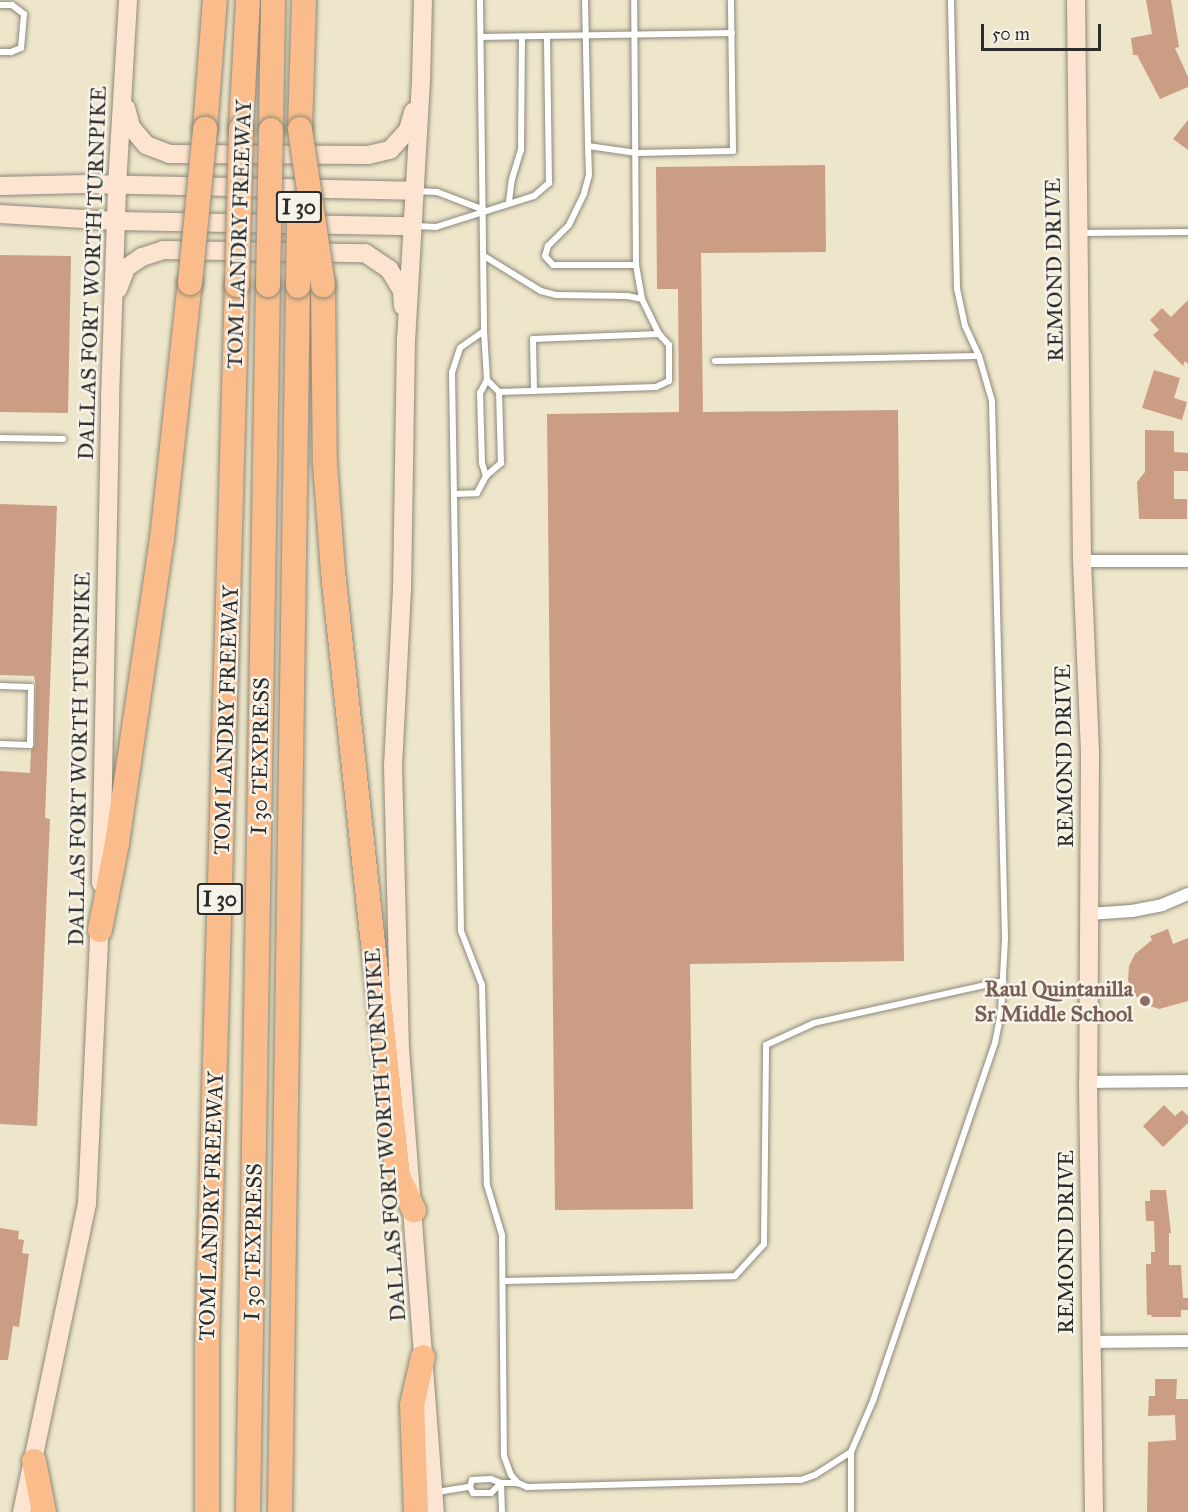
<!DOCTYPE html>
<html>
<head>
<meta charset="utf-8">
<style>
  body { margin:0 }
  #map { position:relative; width:1188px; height:1512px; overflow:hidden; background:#eee6ca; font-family:"IM FELL Great Primer",serif }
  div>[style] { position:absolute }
  .building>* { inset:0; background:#cb9d84 }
  .roads { filter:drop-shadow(0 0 2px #8c887a) drop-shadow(0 0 2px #8c887a) }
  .lane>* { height:6px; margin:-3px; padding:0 3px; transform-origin:3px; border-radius:3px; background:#fff }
  .street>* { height:12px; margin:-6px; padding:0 6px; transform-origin:6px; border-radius:6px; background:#fff }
  .secondary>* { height:18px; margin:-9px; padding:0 9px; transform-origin:9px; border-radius:9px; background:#fde4d0 }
  .highway>* { height:24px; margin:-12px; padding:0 12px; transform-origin:12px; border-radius:12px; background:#f9bc8a }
  .bridges { filter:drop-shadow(0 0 2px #8c887a) drop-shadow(0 0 2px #8c887a) }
  .highway-bridge>* { height:24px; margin:-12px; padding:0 12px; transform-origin:12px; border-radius:12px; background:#f9bc8a }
  .dots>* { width:16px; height:16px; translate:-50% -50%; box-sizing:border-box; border:3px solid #f7f3e8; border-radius:50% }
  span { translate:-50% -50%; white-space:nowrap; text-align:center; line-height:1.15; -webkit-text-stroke:5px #f7f3e8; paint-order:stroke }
  .shield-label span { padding:2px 4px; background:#f7f3e8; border:2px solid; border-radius:4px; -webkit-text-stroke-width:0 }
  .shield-label { font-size:21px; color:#2b2b2b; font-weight:700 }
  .street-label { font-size:22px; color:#2b2b2b }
  .education-label { font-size:22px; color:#785e54; font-weight:700 }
  .right { translate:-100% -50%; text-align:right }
  .scale { position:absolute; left:981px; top:24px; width:120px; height:27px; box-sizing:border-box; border:3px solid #2b2b2b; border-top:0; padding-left:8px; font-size:18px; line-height:21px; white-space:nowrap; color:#2b2b2b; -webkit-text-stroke:4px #f7f3e8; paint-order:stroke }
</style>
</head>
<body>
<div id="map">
  <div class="building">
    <i style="clip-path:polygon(1146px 0,1171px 0,1179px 47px,1175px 48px,1188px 77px,1188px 87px,1160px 99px,1137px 55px,1133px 55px,1131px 38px,1152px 34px)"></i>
    <i style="clip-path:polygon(1188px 120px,1188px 150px,1173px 139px)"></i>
    <i style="clip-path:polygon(825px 165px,826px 252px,701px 253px,703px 412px,898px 410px,904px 961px,690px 964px,693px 1209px,555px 1210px,547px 414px,679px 412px,678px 289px,657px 289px,656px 167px)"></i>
    <i style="clip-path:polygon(0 255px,71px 256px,68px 413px,0 412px)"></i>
    <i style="clip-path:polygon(1188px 300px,1188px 364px,1185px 361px,1183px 366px,1153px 335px,1159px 330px,1150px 320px,1162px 308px,1171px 317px)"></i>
    <i style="clip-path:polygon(1154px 370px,1180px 378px,1174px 398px,1187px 402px,1182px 420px,1142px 408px)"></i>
    <i style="clip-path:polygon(1145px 430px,1174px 431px,1174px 452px,1188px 453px,1188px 471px,1174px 471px,1174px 499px,1187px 499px,1187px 519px,1139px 519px,1137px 482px,1145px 472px)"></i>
    <i style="clip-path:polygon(0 504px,57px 506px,45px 818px,50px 819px,37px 1126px,0 1124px,0 771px,30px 773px,31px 750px,35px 745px,36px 687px,34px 676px,0 675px)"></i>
    <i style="clip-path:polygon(1168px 929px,1173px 944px,1188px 938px,1188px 1001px,1159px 1009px,1144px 1004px,1133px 993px,1128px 980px,1129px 966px,1135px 954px,1152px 940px,1150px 936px)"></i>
    <i style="clip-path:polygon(1164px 1105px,1175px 1116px,1182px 1110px,1188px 1116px,1188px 1123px,1163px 1147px,1143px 1126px)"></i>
    <i style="clip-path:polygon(1150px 1190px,1166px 1190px,1171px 1233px,1169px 1233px,1169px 1265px,1181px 1265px,1183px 1298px,1188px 1298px,1188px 1310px,1181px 1310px,1181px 1317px,1151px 1317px,1152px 1315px,1147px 1315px,1146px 1264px,1151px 1264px,1151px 1252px,1155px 1252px,1154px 1221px,1146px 1221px,1145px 1201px,1150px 1201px)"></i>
    <i style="clip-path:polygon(0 1228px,19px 1231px,18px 1239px,24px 1240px,22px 1253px,29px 1254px,19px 1327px,13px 1326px,8px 1360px,0 1360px)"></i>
    <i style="clip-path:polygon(1155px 1379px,1177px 1379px,1176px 1399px,1188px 1399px,1188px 1512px,1147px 1512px,1148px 1442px,1176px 1440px,1175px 1415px,1148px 1416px,1149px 1396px,1155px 1396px)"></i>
  </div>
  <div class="roads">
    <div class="lane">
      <i style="left:480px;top:0;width:331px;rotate:89.3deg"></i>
      <i style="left:484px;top:331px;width:29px;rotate:145deg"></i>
      <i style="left:460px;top:348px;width:26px;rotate:108deg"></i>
      <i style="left:452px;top:373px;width:558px;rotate:89.08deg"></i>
      <i style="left:461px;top:931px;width:58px;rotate:68.7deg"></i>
      <i style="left:482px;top:985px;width:200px;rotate:88.6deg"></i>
      <i style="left:487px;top:1185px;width:52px;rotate:73.3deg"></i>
      <i style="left:502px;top:1235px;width:221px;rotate:89.5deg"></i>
      <i style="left:504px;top:1456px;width:20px;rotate:70deg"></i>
      <i style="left:511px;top:1475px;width:11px;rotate:49deg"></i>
      <i style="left:518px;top:1483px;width:10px;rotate:24deg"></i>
      <i style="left:527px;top:1487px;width:274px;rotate:-1.5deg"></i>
      <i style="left:801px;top:1480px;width:15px;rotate:-20deg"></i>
      <i style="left:815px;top:1475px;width:43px;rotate:-32.6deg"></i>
      <i style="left:851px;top:1452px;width:56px;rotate:-66.7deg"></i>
      <i style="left:873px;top:1401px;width:378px;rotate:-71.2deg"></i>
      <i style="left:995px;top:1043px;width:31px;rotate:-79deg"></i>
      <i style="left:1001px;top:1013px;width:75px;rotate:-86.9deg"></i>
      <i style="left:1005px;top:938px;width:537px;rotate:-91.39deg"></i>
      <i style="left:992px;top:401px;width:47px;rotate:-106.1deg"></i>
      <i style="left:979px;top:356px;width:33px;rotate:-115deg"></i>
      <i style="left:965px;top:326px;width:38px;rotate:-102deg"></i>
      <i style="left:957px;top:289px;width:289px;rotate:-91.2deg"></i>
      <i style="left:585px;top:0;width:146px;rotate:88.8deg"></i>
      <i style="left:588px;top:146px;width:49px;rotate:8.3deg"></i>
      <i style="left:636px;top:153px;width:97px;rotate:-1.2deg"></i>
      <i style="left:733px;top:151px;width:151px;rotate:-90.8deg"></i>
      <i style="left:0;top:5px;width:12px"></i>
      <i style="left:12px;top:5px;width:15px;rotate:37deg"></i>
      <i style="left:24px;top:14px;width:34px;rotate:95deg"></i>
      <i style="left:21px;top:48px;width:11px;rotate:158deg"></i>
      <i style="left:11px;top:52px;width:11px;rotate:180deg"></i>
      <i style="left:481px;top:37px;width:251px;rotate:-0.9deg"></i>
      <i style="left:588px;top:146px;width:29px;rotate:88deg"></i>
      <i style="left:589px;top:175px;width:20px;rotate:105deg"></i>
      <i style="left:584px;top:194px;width:34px;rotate:116deg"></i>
      <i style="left:569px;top:225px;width:30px;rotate:135deg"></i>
      <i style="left:548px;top:246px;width:10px;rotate:107deg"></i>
      <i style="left:545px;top:256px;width:12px;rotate:48deg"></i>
      <i style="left:553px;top:265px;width:83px"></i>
      <i style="left:636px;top:265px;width:265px;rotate:-90.4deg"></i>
      <i style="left:416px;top:191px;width:21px;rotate:3deg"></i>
      <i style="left:437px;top:192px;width:50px;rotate:21deg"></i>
      <i style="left:509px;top:202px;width:23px;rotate:-83deg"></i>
      <i style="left:512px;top:179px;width:30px;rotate:-73deg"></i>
      <i style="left:521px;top:150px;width:113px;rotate:-89.5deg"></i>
      <i style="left:416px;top:226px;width:20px;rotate:3deg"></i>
      <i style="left:436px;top:227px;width:103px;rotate:-17.6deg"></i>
      <i style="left:534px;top:196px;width:20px;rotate:-41deg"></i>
      <i style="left:549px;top:183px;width:147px;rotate:-90.8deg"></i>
      <i style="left:1081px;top:233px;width:107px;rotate:-0.5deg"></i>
      <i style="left:484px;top:256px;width:67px;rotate:31.6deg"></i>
      <i style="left:541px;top:291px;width:16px;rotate:15deg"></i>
      <i style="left:556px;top:295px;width:71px;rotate:0.8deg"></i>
      <i style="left:627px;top:296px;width:15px;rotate:11deg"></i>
      <i style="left:484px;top:331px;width:49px;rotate:86.5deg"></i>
      <i style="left:487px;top:380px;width:15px;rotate:118deg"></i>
      <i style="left:480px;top:393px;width:70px;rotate:88.4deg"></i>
      <i style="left:482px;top:463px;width:14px;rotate:73deg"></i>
      <i style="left:486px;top:476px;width:20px;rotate:-41deg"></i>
      <i style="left:501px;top:463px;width:71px;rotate:-91.6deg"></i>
      <i style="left:499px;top:392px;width:17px;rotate:-135deg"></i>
      <i style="left:715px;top:361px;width:264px;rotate:-1.1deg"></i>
      <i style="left:534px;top:391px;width:52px;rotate:-91.1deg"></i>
      <i style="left:533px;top:339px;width:126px;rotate:-2.3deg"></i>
      <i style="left:499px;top:392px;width:157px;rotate:-1.8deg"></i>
      <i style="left:656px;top:387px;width:14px;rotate:-25deg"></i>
      <i style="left:669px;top:381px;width:36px;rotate:-90deg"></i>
      <i style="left:669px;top:345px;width:15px;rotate:-132deg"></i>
      <i style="left:659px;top:334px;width:39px;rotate:-116deg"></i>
      <i style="left:642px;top:299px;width:35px;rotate:-100deg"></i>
      <i style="left:0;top:438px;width:63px;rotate:0.9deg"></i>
      <i style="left:454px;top:494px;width:23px;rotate:-2deg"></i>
      <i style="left:477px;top:493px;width:19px;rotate:-62deg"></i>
      <i style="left:0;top:686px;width:31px;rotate:2deg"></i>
      <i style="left:31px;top:687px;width:58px;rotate:91deg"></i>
      <i style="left:30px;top:745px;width:30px;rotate:-178deg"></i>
      <i style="left:503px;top:1281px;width:232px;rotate:-1.2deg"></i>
      <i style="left:735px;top:1276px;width:43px;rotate:-47.8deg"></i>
      <i style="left:764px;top:1244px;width:199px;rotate:-89.4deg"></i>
      <i style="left:766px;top:1045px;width:53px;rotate:-24.6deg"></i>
      <i style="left:814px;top:1023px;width:194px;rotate:-12.5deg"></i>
      <i style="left:851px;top:1452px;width:60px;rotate:90deg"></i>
      <i style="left:501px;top:1483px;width:29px;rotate:88deg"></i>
      <i style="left:470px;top:1487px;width:7px;rotate:-74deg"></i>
      <i style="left:472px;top:1480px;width:19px;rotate:-3deg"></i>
      <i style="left:491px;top:1479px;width:11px;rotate:22deg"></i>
      <i style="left:501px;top:1483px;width:17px"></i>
      <i style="left:470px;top:1487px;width:7px;rotate:63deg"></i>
      <i style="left:473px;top:1493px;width:18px"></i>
      <i style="left:491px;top:1493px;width:14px;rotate:-45deg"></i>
      <i style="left:437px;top:1492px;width:33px;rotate:-9deg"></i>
    </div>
    <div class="street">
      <i style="left:1082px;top:561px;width:106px"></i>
      <i style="left:1088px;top:914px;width:44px;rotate:-3.9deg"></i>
      <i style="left:1132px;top:911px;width:31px;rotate:-11deg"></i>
      <i style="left:1162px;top:905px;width:28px;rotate:-23deg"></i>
      <i style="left:1088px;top:1082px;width:100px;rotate:-0.6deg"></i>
      <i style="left:1090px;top:1342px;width:98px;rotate:-0.6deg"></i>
    </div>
    <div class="secondary">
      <i style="left:423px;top:0;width:81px;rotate:91.4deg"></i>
      <i style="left:421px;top:81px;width:257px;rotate:93.3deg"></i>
      <i style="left:406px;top:338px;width:251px;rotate:90.9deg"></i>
      <i style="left:402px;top:589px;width:176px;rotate:92.9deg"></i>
      <i style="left:393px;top:765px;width:284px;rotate:88.6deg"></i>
      <i style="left:400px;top:1049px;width:464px;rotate:85.7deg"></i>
      <i style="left:1076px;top:0;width:561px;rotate:89.39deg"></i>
      <i style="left:1082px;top:561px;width:191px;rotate:87.6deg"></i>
      <i style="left:1090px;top:752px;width:330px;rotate:90.3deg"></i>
      <i style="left:1088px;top:1082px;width:430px;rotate:89.2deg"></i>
      <i style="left:126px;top:108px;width:20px;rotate:75deg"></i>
      <i style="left:131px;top:127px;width:23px;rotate:50deg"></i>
      <i style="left:146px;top:145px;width:25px;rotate:21deg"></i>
      <i style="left:169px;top:154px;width:199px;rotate:0.3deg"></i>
      <i style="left:368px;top:155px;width:23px;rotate:-13deg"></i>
      <i style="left:390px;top:150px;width:27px;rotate:-48deg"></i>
      <i style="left:408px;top:130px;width:19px;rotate:-74deg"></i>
      <i style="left:0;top:186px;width:87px;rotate:-1.3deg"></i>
      <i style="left:87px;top:184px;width:327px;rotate:1.2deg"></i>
      <i style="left:0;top:214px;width:116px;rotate:3.5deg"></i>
      <i style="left:116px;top:221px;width:296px;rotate:1deg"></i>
      <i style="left:118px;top:289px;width:22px;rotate:-69deg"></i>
      <i style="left:126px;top:268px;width:19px;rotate:-35deg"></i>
      <i style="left:142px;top:257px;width:22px;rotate:-18deg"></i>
      <i style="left:163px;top:250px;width:202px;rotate:0.9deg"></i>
      <i style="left:365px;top:253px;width:29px;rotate:34deg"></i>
      <i style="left:389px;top:269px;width:26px;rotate:59deg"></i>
      <i style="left:402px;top:291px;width:15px;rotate:86deg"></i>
      <i style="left:101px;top:883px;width:484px;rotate:-88.9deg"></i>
      <i style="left:110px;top:399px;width:213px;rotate:-88.1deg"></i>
      <i style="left:117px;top:186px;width:186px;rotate:-86.6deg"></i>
      <i style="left:22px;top:1512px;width:315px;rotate:-78.1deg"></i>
      <i style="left:87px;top:1204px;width:285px;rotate:-87.4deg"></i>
    </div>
    <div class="highway">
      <i style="left:205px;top:129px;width:129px;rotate:-85.6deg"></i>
      <i style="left:241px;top:129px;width:129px;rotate:-86.9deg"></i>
      <i style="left:300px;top:129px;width:129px;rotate:-88.2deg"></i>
      <i style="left:271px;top:130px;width:130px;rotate:-89.1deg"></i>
      <i style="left:323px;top:285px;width:178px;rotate:89.4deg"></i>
      <i style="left:325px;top:463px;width:109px;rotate:85.8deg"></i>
      <i style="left:333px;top:572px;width:607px;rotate:83.86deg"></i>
      <i style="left:398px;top:1176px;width:38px;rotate:65deg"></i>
      <i style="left:100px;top:930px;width:89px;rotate:-78.9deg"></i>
      <i style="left:117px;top:843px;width:307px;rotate:-81.6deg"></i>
      <i style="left:162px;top:539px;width:258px;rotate:-83.8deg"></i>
      <i style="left:34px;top:1461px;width:52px;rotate:78.9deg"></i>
      <i style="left:207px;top:1512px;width:169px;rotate:-90deg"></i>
      <i style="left:207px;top:1343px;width:1058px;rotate:-88.38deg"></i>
      <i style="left:248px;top:1512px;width:1227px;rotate:-89.07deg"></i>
      <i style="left:280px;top:1512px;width:1226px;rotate:-89.16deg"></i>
      <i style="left:416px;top:1512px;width:107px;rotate:-92.1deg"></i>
      <i style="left:412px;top:1405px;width:49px;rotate:-77.1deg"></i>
    </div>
  </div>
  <div class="bridges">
    <div class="highway-bridge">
      <i style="left:300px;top:129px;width:158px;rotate:81.6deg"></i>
      <i style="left:190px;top:283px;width:155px;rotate:-84.4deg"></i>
      <i style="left:237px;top:285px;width:156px;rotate:-88.5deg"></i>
      <i style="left:268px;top:285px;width:155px;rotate:-88.9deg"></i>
      <i style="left:298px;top:286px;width:82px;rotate:-89.3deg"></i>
    </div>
  </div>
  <div class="dots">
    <i style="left:1145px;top:1001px;background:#8d6e63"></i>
  </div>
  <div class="shield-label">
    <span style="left:299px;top:207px">I 30</span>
    <span style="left:220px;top:899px">I 30</span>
  </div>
  <div class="street-label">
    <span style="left:239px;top:234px;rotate:-88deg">TOM LANDRY FREEWAY</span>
    <span style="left:1054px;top:270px;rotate:-91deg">REMOND DRIVE</span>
    <span style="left:92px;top:273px;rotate:-88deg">DALLAS FORT WORTH TURNPIKE</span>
    <span style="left:226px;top:720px;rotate:-88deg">TOM LANDRY FREEWAY</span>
    <span style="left:260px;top:756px;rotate:-89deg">I 30 TEXPRESS</span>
    <span style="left:1064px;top:756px;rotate:-91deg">REMOND DRIVE</span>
    <span style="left:79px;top:759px;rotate:-89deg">DALLAS FORT WORTH TURNPIKE</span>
    <span style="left:385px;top:1135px;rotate:-94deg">DALLAS FORT WORTH TURNPIKE</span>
    <span style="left:211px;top:1206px;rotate:-88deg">TOM LANDRY FREEWAY</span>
    <span style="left:253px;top:1242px;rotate:-89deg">I 30 TEXPRESS</span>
    <span style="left:1066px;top:1242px;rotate:-90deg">REMOND DRIVE</span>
  </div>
  <div class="education-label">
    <span class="right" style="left:1133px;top:1001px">Raul Quintanilla<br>Sr Middle School</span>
  </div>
  <div class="scale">50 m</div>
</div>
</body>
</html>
